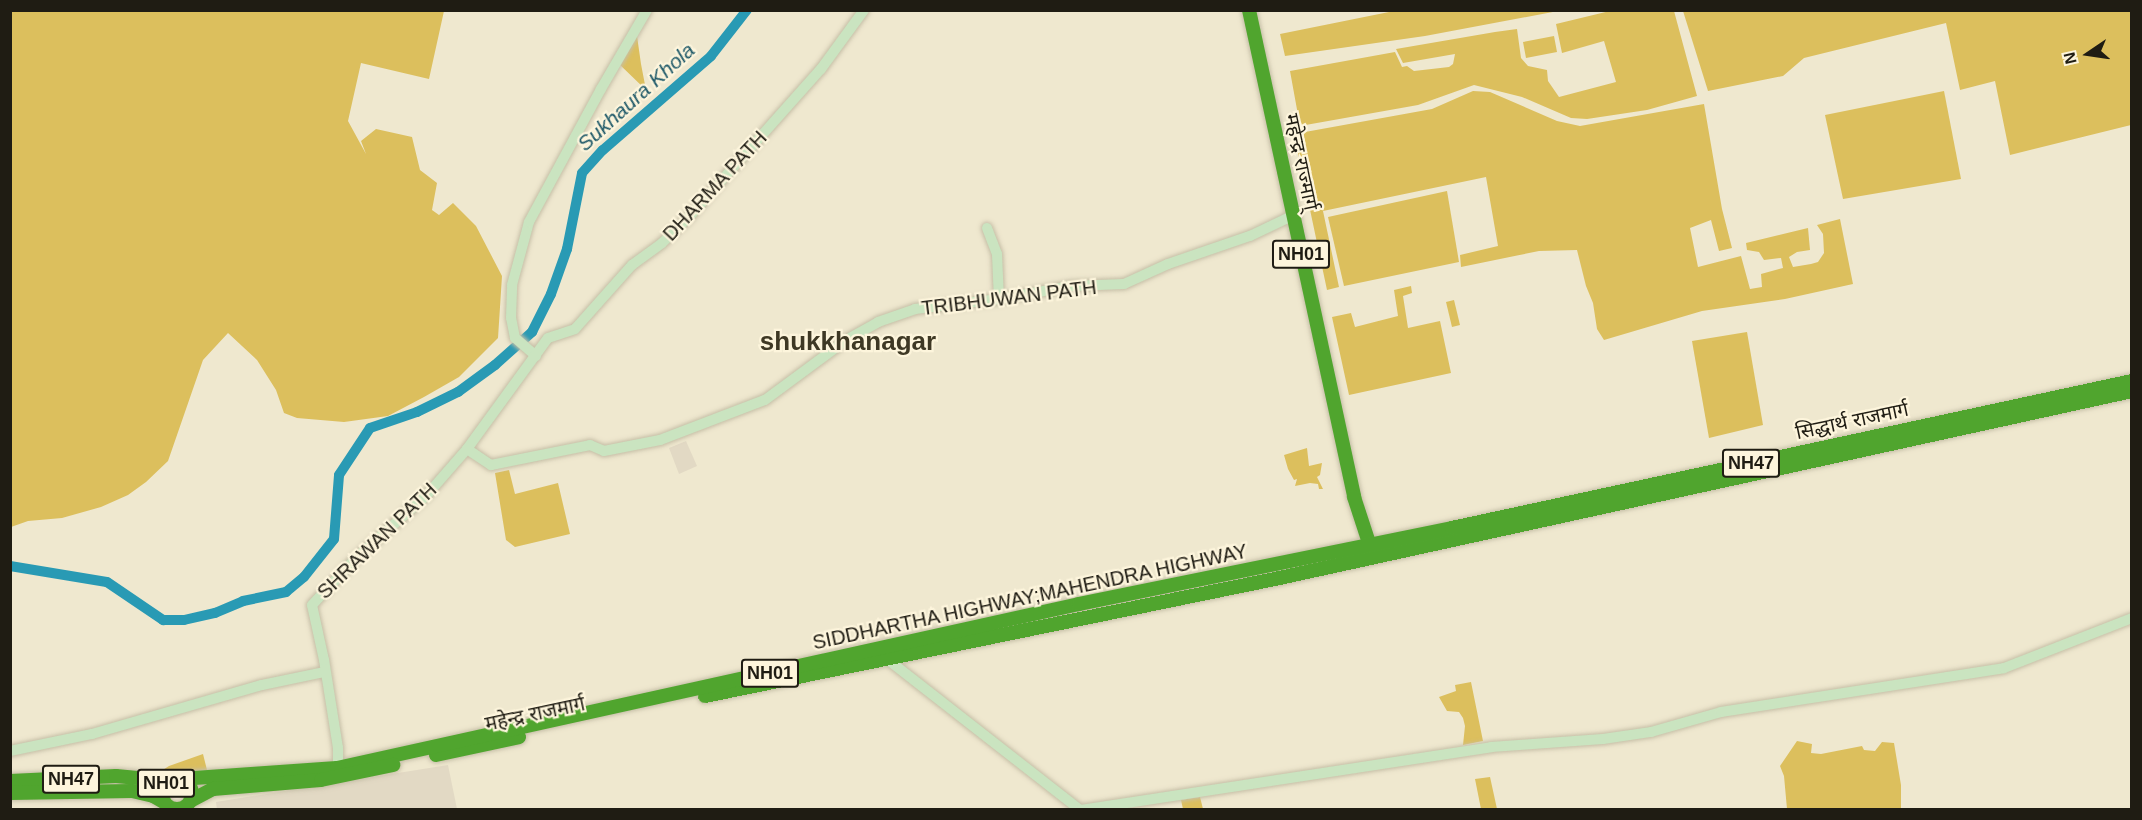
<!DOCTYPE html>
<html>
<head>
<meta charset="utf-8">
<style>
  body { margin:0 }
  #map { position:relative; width:2142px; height:820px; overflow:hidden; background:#efe8cf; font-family:Helvetica,"Noto Sans Devanagari",sans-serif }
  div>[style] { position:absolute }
  .medical>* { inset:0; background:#e2d9c4 }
  .green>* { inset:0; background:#dcbf5d }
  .river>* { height:10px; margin:-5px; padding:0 5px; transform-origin:5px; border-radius:5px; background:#299ab4 }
  .roads { filter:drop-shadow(0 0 2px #c6bfa7) drop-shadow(0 0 2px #c6bfa7) }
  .secondary>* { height:10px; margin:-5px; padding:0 5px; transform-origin:5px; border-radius:5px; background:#cae4c0 }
  .highway>* { height:14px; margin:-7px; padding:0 7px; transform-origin:7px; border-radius:7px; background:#50a52e }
  .highway>.ring { margin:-7px; padding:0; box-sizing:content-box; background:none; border:14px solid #50a52e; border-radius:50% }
  span { translate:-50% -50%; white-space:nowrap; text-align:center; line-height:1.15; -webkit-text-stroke:4.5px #fdf5dc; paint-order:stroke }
  .shield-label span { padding:2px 4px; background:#fdf5dc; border:2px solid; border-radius:4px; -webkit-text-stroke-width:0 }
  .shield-label { font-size:18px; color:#1f1c13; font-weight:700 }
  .street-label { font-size:20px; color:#1f1c13 }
  .water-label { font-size:21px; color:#1f5968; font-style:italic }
  .district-label { font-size:26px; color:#3e3824; font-weight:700 }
  .frame { position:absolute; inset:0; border:12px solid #1f1c13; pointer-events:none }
  .north { position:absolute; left:2058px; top:24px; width:60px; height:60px; -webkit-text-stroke:4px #fdf5dc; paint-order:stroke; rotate:257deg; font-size:16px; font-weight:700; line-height:24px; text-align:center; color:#1f1c13 }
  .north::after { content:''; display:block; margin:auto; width:21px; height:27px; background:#1f1c13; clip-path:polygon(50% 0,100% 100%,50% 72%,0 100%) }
</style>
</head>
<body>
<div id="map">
  <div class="medical">
    <i style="clip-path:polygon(686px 441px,697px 466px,679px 474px,669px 448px)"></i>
    <i style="clip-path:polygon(448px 765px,457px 809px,217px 810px,216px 802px)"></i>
  </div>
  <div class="green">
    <i style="clip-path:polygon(11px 10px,444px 11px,429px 79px,361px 63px,348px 121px,366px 154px,361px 141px,376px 129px,412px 137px,420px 170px,437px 183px,432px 210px,439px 215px,453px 203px,476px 226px,502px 276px,498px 338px,459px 377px,424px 397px,388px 416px,344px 422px,297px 418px,284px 413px,276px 390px,257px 360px,228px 333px,203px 360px,168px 461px,146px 482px,128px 495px,101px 507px,62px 518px,28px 521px,11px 527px)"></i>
    <i style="clip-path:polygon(1614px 10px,1674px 11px,1697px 96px,1647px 110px,1587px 119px,1571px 118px,1522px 97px,1474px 85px,1418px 105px,1300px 126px,1290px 71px,1395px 52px,1402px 67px,1407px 66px,1414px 71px,1449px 67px,1453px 64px,1455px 54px,1403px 63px,1396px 49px,1495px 32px,1517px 29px,1521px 58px,1528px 66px,1547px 70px,1548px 81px,1559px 97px,1616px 82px,1604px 41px,1562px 53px,1556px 24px)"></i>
    <i style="clip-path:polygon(1394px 11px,1394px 10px,1558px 11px,1425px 36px,1285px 56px,1280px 34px)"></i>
    <i style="clip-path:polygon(1683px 11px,2131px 11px,2131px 125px,2010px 155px,1995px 81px,1960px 90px,1946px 23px,1804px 58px,1783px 76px,1708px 91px)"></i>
    <i style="clip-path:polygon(636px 29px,641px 64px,646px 90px,617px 62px)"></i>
    <i style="clip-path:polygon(1554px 36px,1557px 52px,1526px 58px,1523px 42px)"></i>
    <i style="clip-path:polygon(1473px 91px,1490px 92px,1557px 121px,1580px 126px,1704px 104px,1722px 209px,1732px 248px,1719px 251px,1711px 220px,1690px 228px,1698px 267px,1741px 256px,1750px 289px,1762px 287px,1761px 274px,1783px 268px,1781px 258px,1764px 260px,1759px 252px,1747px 250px,1746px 243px,1808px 228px,1810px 250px,1797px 252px,1789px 257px,1793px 267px,1811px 264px,1818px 262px,1824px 253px,1823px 234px,1817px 225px,1840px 219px,1853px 284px,1785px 299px,1702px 311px,1604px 340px,1597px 329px,1593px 303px,1586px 286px,1577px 250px,1539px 251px,1461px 267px,1460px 255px,1498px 246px,1486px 177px,1323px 211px,1339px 287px,1327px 290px,1294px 134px,1432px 109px)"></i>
    <i style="clip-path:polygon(1944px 91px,1961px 179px,1843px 199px,1825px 115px)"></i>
    <i style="clip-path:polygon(1447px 191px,1459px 262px,1344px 286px,1328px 217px)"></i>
    <i style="clip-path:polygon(1411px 286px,1412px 293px,1403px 296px,1408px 328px,1440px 321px,1451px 373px,1349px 395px,1332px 317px,1351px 313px,1355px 327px,1398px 316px,1394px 290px)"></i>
    <i style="clip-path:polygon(1454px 300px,1460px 325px,1452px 327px,1446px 302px)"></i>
    <i style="clip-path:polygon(1747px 332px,1763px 425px,1709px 438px,1692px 341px)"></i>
    <i style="clip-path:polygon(1307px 448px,1309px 466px,1322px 463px,1320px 475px,1317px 477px,1323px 489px,1319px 489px,1318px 484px,1310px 483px,1295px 486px,1297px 479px,1294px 480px,1288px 469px,1284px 455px)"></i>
    <i style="clip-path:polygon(509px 470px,515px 494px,558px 483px,570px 534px,515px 547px,506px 540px,495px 473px)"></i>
    <i style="clip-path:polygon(1471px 682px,1483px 741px,1463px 745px,1465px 726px,1463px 718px,1459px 712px,1447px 711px,1439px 697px,1456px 691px,1455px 685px)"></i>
    <i style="clip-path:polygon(1797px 741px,1812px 744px,1811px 753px,1821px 754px,1862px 746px,1864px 750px,1875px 751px,1882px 742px,1894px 743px,1901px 785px,1901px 809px,1787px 809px,1784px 776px,1780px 766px)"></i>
    <i style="clip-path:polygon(203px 754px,207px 770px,158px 773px,169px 766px)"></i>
    <i style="clip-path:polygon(1490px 777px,1497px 809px,1481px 809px,1475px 779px)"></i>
    <i style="clip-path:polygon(1200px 797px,1203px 809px,1183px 809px,1181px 800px)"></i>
  </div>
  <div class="river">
    <i style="left:10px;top:566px;width:98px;rotate:9.4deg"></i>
    <i style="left:107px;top:582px;width:68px;rotate:34.2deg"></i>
    <i style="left:163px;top:620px;width:21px"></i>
    <i style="left:184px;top:620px;width:32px;rotate:-13deg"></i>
    <i style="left:215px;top:613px;width:30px;rotate:-23deg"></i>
    <i style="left:243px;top:601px;width:44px;rotate:-11.8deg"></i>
    <i style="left:286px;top:592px;width:23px;rotate:-40deg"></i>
    <i style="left:304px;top:577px;width:48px;rotate:-51.7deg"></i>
    <i style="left:334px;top:539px;width:64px;rotate:-85.5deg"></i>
    <i style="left:339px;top:475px;width:56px;rotate:-56.6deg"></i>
    <i style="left:370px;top:428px;width:50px;rotate:-18.8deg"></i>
    <i style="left:417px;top:412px;width:46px;rotate:-26deg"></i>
    <i style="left:458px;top:392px;width:46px;rotate:-36.1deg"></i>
    <i style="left:495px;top:365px;width:50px;rotate:-41.7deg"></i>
    <i style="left:532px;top:332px;width:42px;rotate:-63.4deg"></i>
    <i style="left:551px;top:294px;width:48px;rotate:-70.4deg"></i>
    <i style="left:567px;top:249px;width:77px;rotate:-78.8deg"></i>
    <i style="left:582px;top:173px;width:31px;rotate:-48deg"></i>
    <i style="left:603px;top:150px;width:143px;rotate:-41deg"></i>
    <i style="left:711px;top:56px;width:58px;rotate:-52deg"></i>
  </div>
  <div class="roads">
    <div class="secondary">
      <i style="left:987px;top:228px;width:28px;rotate:69deg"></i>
      <i style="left:997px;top:254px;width:45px;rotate:87.5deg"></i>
      <i style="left:536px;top:356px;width:28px;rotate:-139deg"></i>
      <i style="left:515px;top:338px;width:20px;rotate:-101deg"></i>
      <i style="left:511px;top:318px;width:33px;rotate:-88deg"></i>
      <i style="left:512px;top:285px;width:65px;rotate:-74.9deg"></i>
      <i style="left:529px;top:222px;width:151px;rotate:-61.6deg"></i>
      <i style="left:601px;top:89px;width:91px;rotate:-59.8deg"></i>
      <i style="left:467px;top:449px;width:29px;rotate:34deg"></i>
      <i style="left:491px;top:465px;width:101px;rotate:-11.4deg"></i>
      <i style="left:590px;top:445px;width:15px;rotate:23deg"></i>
      <i style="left:604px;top:451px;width:57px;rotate:-11.1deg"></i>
      <i style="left:660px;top:440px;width:112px;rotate:-20.9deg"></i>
      <i style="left:765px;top:400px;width:101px;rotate:-36.5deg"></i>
      <i style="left:846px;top:340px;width:37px;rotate:-29deg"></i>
      <i style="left:878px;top:322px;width:39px;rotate:-19deg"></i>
      <i style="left:915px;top:309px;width:85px;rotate:-6.8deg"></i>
      <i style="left:999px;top:299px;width:74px;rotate:-10.1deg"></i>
      <i style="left:1072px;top:286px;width:52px;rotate:-2.2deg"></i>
      <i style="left:1124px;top:284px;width:48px;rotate:-24.4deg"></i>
      <i style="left:1168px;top:264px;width:87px;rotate:-18.9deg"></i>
      <i style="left:1250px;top:236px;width:47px;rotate:-25.5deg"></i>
      <i style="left:885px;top:654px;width:5px;rotate:68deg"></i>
      <i style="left:887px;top:659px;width:245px;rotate:38deg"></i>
      <i style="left:10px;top:751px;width:84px;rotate:-11.7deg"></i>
      <i style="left:92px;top:734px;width:177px;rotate:-16.1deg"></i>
      <i style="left:262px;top:685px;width:63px;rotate:-11.8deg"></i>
      <i style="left:338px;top:774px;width:26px;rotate:-90deg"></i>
      <i style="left:338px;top:748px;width:89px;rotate:-99deg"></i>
      <i style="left:324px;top:660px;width:56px;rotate:-102.3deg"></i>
      <i style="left:312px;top:605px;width:66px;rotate:-46.8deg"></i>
      <i style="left:357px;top:557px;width:92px;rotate:-41.5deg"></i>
      <i style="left:426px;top:496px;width:62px;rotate:-48.9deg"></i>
      <i style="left:467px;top:449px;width:137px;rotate:-53.9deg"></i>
      <i style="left:548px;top:338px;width:28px;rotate:-18deg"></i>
      <i style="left:575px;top:329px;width:86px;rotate:-48.3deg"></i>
      <i style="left:632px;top:265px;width:37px;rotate:-36deg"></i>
      <i style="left:662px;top:243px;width:37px;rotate:-44deg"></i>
      <i style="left:689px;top:217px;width:198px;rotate:-48.3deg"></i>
      <i style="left:821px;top:69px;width:73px;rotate:-53.9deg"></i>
      <i style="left:1081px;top:810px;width:415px;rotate:-8.7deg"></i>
      <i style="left:1491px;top:747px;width:112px;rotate:-4.1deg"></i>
      <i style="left:1603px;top:739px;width:49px;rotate:-8.3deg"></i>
      <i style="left:1651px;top:732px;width:73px;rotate:-15.9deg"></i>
      <i style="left:1721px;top:712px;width:286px;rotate:-8.8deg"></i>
      <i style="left:2004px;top:668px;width:137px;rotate:-21.3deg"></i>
    </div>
    <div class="highway">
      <i style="left:1249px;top:10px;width:498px;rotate:77.8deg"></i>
      <i style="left:1354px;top:497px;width:58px;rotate:71.9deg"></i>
      <i style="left:705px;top:696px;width:582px;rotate:-11.6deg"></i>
      <i style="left:1275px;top:579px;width:877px;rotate:-12.37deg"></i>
      <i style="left:436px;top:755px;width:85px;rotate:-12.2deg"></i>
      <i style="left:180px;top:779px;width:157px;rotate:-4deg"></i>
      <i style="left:337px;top:768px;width:760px;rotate:-12.46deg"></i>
      <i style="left:1079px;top:604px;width:381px;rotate:-11.5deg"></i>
      <i style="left:1452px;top:528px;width:696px;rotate:-12.2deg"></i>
      <i class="ring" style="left:162px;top:779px;width:16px;height:16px"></i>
      <i style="left:10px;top:781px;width:106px;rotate:-2.7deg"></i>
      <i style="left:116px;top:776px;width:54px;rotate:5.3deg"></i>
      <i style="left:10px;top:793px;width:122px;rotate:-0.9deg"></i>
      <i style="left:132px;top:791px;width:22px;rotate:13deg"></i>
      <i style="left:153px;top:796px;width:13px;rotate:29deg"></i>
      <i style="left:192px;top:800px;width:24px;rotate:-28deg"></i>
      <i style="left:213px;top:789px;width:108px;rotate:-4.8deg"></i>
      <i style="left:321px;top:780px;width:74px;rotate:-11.8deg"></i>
    </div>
  </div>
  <div class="shield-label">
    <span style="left:1301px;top:254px">NH01</span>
    <span style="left:1751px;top:463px">NH47</span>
    <span style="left:770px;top:673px">NH01</span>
    <span style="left:71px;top:779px">NH47</span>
    <span style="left:166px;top:783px">NH01</span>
  </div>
  <div class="street-label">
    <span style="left:1301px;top:162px;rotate:78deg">महेन्द्र राज्मार्ग्</span>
    <span style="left:715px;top:186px;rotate:-47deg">DHARMA PATH</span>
    <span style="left:1009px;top:298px;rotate:-7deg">TRIBHUWAN PATH</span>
    <span style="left:1852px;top:421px;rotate:-12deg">सिद्धार्थ राजमार्ग</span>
    <span style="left:377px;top:541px;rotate:-44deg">SHRAWAN PATH</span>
    <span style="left:1030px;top:597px;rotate:-12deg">SIDDHARTHA HIGHWAY;MAHENDRA HIGHWAY</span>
    <span style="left:535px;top:714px;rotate:-12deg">महेन्द्र राजमार्ग</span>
  </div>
  <div class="water-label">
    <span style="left:636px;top:97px;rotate:-42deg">Sukhaura Khola</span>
  </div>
  <div class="district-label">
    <span style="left:848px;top:342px">shukkhanagar</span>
  </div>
  <div class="frame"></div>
  <div class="north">N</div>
</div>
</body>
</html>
